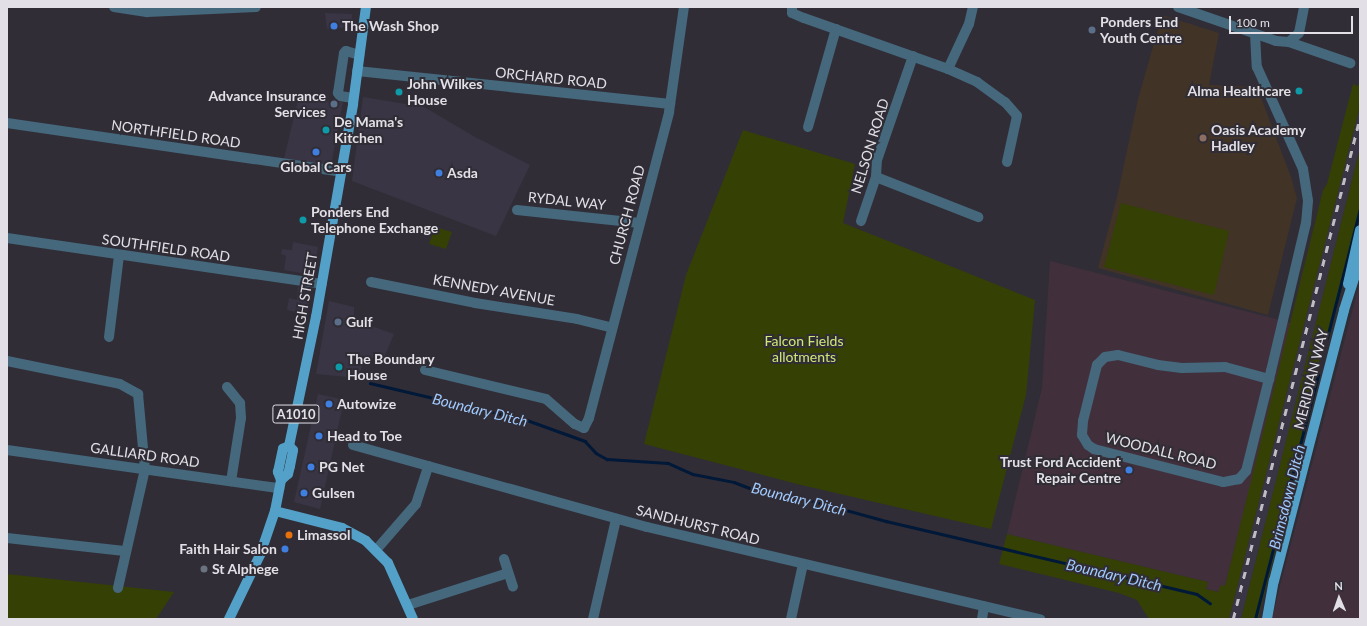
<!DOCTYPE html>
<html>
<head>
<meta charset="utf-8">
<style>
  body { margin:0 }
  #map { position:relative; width:1367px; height:626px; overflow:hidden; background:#302d36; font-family:Lato,sans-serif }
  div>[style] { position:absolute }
  .built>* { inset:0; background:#3a3544 }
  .industrial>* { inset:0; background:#41303c }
  .education>* { inset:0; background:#413326 }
  .green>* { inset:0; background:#354005 }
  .stream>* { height:2.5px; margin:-1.25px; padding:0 1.25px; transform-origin:1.25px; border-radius:1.25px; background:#011938 }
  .minor>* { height:10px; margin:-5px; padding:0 5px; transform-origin:5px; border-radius:5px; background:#45687c }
  .major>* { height:10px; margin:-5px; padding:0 5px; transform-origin:5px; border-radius:5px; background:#53a1c8 }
  .rail>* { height:2.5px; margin-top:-1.25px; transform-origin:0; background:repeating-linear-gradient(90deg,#bfbcc3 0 7px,transparent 0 14px) }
  .dots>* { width:11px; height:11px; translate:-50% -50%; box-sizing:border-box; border:2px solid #302d36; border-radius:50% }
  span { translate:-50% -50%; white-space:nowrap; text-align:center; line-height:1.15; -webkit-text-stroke:4px #302d36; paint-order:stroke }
  .shield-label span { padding:1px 3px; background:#302d36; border:1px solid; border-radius:3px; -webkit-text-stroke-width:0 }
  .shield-label { font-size:13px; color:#e2e0e6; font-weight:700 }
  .poi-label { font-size:14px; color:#e2e0e6; font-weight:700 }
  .left { translate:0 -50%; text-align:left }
  .right { translate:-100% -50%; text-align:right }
  .street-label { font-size:14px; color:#e2e0e6 }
  .park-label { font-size:14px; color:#cfe976 }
  .water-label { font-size:15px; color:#a0c9fd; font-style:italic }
  .frame { position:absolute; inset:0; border:8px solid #e2e0e6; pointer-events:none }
  .north { position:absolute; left:1319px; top:578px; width:40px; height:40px; -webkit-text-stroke:3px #302d36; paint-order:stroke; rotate:358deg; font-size:11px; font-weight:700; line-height:16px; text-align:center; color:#e2e0e6 }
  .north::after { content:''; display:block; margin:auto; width:14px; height:18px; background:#e2e0e6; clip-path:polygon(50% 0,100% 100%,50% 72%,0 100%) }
  .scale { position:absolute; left:1229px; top:16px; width:124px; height:18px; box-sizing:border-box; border:2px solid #e2e0e6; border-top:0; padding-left:5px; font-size:12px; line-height:14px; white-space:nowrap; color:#e2e0e6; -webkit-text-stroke:3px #302d36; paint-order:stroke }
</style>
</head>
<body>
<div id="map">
  <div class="built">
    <i style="clip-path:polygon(325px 13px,352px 14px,351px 27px,327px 29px)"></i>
    <i style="clip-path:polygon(363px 97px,424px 107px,475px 137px,530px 165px,496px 236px,352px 181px)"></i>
    <i style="clip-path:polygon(298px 100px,343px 102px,331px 166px,284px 159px)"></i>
    <i style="clip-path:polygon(1360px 106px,1360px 148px,1325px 287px,1241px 619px,1229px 619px)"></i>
    <i style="clip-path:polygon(293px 242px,318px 247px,313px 275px,284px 270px,286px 256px,281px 254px,282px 249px,292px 250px)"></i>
    <i style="clip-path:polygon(298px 287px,311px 289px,307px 314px,287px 310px,289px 298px,297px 300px)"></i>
    <i style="clip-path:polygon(329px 301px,354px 307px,354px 320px,394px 334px,383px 360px,360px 356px,358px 363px,362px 366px,358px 378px,316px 374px)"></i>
    <i style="clip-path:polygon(318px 394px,344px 400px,320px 509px,294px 502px)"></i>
  </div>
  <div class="industrial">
    <i style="clip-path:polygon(1050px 261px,1291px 323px,1225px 586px,1219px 592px,1206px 589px,1208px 582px,1007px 534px,1042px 388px)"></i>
    <i style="clip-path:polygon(1360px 282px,1360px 619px,1272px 619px,1280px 586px)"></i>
  </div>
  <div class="education">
    <i style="clip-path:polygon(1162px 15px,1219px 33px,1209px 85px,1257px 87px,1291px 177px,1297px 198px,1268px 315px,1098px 268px,1117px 197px,1138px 99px)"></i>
  </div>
  <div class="green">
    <i style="clip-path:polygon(1360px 79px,1360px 106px,1229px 619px,1149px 619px,1137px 600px,1119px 593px,999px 564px,1007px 534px,1208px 582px,1206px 589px,1218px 592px,1221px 585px,1225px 586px,1323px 190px,1327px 184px,1353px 84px,1358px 86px)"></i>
    <i style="clip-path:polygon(743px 130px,855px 164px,843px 223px,1035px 300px,1026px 395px,991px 529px,797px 484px,644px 444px,686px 275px)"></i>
    <i style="clip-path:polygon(1360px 148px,1360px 217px,1329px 339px,1325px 338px,1316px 374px,1320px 375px,1258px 619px,1241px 619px)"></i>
    <i style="clip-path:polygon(1121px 203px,1229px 231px,1214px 295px,1104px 267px)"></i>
    <i style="clip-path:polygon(435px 227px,452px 232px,446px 249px,429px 244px)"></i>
    <i style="clip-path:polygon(7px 574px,174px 592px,156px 619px,7px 619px)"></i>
  </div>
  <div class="stream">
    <i style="left:1327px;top:338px;width:133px;rotate:-75.7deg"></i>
    <i style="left:370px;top:383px;width:161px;rotate:13.3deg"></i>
    <i style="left:527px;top:420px;width:62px;rotate:19.9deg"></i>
    <i style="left:585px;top:441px;width:16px;rotate:47deg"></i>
    <i style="left:596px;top:453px;width:13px;rotate:29deg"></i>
    <i style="left:607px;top:459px;width:61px;rotate:3.8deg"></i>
    <i style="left:668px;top:463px;width:27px;rotate:24deg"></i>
    <i style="left:693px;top:474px;width:42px;rotate:11deg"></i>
    <i style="left:734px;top:482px;width:31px;rotate:21deg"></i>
    <i style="left:763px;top:493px;width:29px;rotate:4deg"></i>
    <i style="left:792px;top:495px;width:98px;rotate:15.5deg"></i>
    <i style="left:886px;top:521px;width:319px;rotate:13.2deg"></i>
    <i style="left:1197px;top:594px;width:16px;rotate:35deg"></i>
    <i style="left:1255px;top:619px;width:252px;rotate:-75.5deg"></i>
  </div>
  <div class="minor">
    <i style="left:114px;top:7px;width:33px;rotate:9deg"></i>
    <i style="left:147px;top:12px;width:109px;rotate:-2.6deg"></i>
    <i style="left:792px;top:7px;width:6px;rotate:90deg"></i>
    <i style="left:792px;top:13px;width:13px;rotate:23deg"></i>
    <i style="left:804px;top:18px;width:153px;rotate:19.5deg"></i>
    <i style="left:948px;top:69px;width:50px;rotate:-65deg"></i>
    <i style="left:969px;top:24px;width:17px;rotate:-77deg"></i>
    <i style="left:1178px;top:7px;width:104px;rotate:19.1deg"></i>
    <i style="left:1276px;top:41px;width:13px;rotate:4deg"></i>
    <i style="left:1289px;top:42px;width:65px;rotate:19deg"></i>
    <i style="left:1255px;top:34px;width:33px;rotate:87deg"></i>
    <i style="left:1257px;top:67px;width:112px;rotate:65.7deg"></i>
    <i style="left:1303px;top:169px;width:32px;rotate:81deg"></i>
    <i style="left:1308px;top:201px;width:22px;rotate:95deg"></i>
    <i style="left:1306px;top:223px;width:152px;rotate:103.3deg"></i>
    <i style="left:1271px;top:371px;width:103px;rotate:104deg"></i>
    <i style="left:1246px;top:471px;width:11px;rotate:131deg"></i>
    <i style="left:1239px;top:479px;width:16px;rotate:169deg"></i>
    <i style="left:1223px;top:482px;width:133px;rotate:-165.7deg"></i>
    <i style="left:1094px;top:449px;width:7px;rotate:-146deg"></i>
    <i style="left:1088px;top:445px;width:12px;rotate:-121deg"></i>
    <i style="left:1082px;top:435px;width:14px;rotate:-86deg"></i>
    <i style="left:1083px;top:421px;width:58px;rotate:-76deg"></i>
    <i style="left:1097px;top:365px;width:11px;rotate:-45deg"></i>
    <i style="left:1105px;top:357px;width:13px;rotate:-9deg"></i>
    <i style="left:1118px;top:355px;width:41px;rotate:14deg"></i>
    <i style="left:1158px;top:365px;width:24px;rotate:7deg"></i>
    <i style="left:1182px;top:368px;width:43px;rotate:-1.3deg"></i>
    <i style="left:1225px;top:367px;width:46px;rotate:15.3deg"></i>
    <i style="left:1289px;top:42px;width:13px;rotate:-42deg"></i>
    <i style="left:1299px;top:33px;width:26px;rotate:-79deg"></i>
    <i style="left:948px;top:69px;width:32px;rotate:24deg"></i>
    <i style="left:977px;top:82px;width:34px;rotate:36deg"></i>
    <i style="left:1005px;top:102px;width:18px;rotate:49deg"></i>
    <i style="left:1017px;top:116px;width:47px;rotate:102.3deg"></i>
    <i style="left:357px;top:71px;width:315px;rotate:6deg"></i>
    <i style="left:353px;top:98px;width:13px;rotate:-171deg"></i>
    <i style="left:340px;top:96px;width:4px;rotate:-124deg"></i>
    <i style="left:338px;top:93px;width:40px;rotate:-81.5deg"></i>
    <i style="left:344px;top:53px;width:3px;rotate:-45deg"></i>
    <i style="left:346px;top:51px;width:14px;rotate:17deg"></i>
    <i style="left:7px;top:123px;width:338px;rotate:8.3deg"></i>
    <i style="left:808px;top:127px;width:102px;rotate:-74.1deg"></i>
    <i style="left:876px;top:177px;width:110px;rotate:21.4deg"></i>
    <i style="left:517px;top:210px;width:123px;rotate:6.1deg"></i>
    <i style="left:861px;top:221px;width:46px;rotate:-71.2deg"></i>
    <i style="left:876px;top:177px;width:17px;rotate:-87deg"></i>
    <i style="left:877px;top:160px;width:110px;rotate:-70.9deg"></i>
    <i style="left:7px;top:238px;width:318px;rotate:8.3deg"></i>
    <i style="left:371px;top:282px;width:106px;rotate:11.4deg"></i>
    <i style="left:475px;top:303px;width:103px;rotate:8.9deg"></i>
    <i style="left:577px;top:319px;width:36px;rotate:14deg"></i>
    <i style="left:109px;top:337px;width:82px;rotate:-83deg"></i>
    <i style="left:7px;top:361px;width:115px;rotate:11.5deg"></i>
    <i style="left:120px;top:384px;width:21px;rotate:29deg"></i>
    <i style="left:138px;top:394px;width:75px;rotate:84.7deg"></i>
    <i style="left:145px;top:469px;width:122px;rotate:102.8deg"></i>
    <i style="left:425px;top:370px;width:124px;rotate:13.5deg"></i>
    <i style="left:546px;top:399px;width:38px;rotate:41deg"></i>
    <i style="left:575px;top:424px;width:10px;rotate:24deg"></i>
    <i style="left:584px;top:428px;width:11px;rotate:-63deg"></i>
    <i style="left:589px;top:418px;width:316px;rotate:-75.3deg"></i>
    <i style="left:669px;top:112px;width:106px;rotate:-81.9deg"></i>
    <i style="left:227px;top:387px;width:21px;rotate:51deg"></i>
    <i style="left:240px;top:403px;width:15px;rotate:86deg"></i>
    <i style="left:241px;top:418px;width:64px;rotate:99deg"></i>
    <i style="left:353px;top:445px;width:305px;rotate:15.6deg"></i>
    <i style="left:647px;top:527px;width:404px;rotate:13.2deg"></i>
    <i style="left:7px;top:450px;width:275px;rotate:8deg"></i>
    <i style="left:7px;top:538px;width:118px;rotate:6.3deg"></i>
    <i style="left:376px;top:550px;width:61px;rotate:-49deg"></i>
    <i style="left:416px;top:504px;width:40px;rotate:-72deg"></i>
    <i style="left:504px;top:559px;width:29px;rotate:72deg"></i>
    <i style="left:408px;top:605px;width:105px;rotate:-17.7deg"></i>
    <i style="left:593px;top:619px;width:103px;rotate:-77deg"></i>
    <i style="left:791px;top:619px;width:56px;rotate:-77.7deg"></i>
    <i style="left:982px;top:619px;width:13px;rotate:-81deg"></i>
  </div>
  <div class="major">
    <i style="left:1348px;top:284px;width:55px;rotate:-77.5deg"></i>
    <i style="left:281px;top:480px;width:9px;rotate:-41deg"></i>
    <i style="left:288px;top:474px;width:8px;rotate:-76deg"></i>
    <i style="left:290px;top:466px;width:16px;rotate:-79deg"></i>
    <i style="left:293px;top:450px;width:6px;rotate:-135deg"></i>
    <i style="left:275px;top:511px;width:69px;rotate:14.2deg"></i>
    <i style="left:342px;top:528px;width:27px;rotate:28deg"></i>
    <i style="left:366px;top:541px;width:31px;rotate:45deg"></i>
    <i style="left:388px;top:563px;width:61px;rotate:65.9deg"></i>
    <i style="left:229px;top:619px;width:71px;rotate:-64.2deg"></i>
    <i style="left:260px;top:555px;width:46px;rotate:-71.2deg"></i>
    <i style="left:275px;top:511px;width:32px;rotate:-79deg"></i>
    <i style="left:281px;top:480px;width:9px;rotate:-111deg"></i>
    <i style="left:278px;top:472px;width:24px;rotate:-78deg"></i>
    <i style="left:283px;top:449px;width:7px;rotate:-27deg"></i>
    <i style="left:289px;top:446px;width:132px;rotate:-78.2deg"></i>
    <i style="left:316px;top:317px;width:216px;rotate:-80.1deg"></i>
    <i style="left:353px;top:104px;width:98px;rotate:-82.4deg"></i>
    <i style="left:1267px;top:619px;width:39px;rotate:-80deg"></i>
    <i style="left:1274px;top:581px;width:280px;rotate:-75.5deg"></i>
    <i style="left:1344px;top:310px;width:52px;rotate:-72.3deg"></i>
  </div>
  <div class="rail">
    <i style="left:1233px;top:619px;width:518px;rotate:-75.8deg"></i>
  </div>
  <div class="dots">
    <i style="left:334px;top:26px;background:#3f7fe0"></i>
    <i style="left:1092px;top:30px;background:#5c6f8a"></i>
    <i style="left:1299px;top:91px;background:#0f9aa8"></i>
    <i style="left:399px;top:92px;background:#0f9aa8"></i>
    <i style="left:334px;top:104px;background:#5c6f8a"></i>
    <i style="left:326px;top:130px;background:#0f9aa8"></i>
    <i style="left:1203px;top:138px;background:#8d6e63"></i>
    <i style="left:316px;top:152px;background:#3f7fe0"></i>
    <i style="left:439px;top:173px;background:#3f7fe0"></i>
    <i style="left:303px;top:220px;background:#0f9aa8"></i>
    <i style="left:338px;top:322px;background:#5c6f8a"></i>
    <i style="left:339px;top:367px;background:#0f9aa8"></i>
    <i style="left:329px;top:404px;background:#3f7fe0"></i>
    <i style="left:319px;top:436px;background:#3f7fe0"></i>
    <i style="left:311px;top:467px;background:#3f7fe0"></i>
    <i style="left:1129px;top:470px;background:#3f7fe0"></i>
    <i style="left:304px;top:493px;background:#3f7fe0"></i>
    <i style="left:289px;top:535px;background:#e8710a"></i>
    <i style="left:285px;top:549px;background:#3f7fe0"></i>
    <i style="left:204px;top:569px;background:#6b7280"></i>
  </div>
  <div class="shield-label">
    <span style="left:296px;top:414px">A1010</span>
  </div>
  <div class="poi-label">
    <span class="left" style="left:1100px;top:30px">Ponders End<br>Youth Centre</span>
    <span class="left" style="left:342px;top:26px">The Wash Shop</span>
    <span class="left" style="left:407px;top:92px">John Wilkes<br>House</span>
    <span class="right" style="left:1291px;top:91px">Alma Healthcare</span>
    <span class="right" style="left:326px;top:104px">Advance Insurance<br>Services</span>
    <span class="left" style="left:334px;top:130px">De Mama's<br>Kitchen</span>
    <span class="left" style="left:1211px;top:138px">Oasis Academy<br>Hadley</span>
    <span style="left:316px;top:167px">Global Cars</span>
    <span class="left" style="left:447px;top:173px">Asda</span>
    <span class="left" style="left:311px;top:220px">Ponders End<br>Telephone Exchange</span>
    <span class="left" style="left:346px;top:322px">Gulf</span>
    <span class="left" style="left:347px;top:367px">The Boundary<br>House</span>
    <span class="left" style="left:337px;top:404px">Autowize</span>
    <span class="left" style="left:327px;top:436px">Head to Toe</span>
    <span class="right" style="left:1121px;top:470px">Trust Ford Accident<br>Repair Centre</span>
    <span class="left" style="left:319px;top:467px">PG Net</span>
    <span class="left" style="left:312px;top:493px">Gulsen</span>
    <span class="left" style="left:297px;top:535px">Limassol</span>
    <span class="right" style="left:277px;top:549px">Faith Hair Salon</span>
    <span class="left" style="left:212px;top:569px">St Alphege</span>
  </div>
  <div class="street-label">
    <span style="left:551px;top:78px;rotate:6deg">ORCHARD ROAD</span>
    <span style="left:176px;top:134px;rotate:8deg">NORTHFIELD ROAD</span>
    <span style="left:870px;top:146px;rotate:-73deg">NELSON ROAD</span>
    <span style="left:567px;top:201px;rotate:6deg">RYDAL WAY</span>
    <span style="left:627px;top:215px;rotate:-75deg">CHURCH ROAD</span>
    <span style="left:166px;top:248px;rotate:8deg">SOUTHFIELD ROAD</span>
    <span style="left:494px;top:290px;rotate:10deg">KENNEDY AVENUE</span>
    <span style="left:305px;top:296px;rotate:-80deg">HIGH STREET</span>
    <span style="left:1311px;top:379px;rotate:-76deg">MERIDIAN WAY</span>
    <span style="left:1161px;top:451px;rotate:14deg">WOODALL ROAD</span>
    <span style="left:145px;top:455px;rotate:8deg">GALLIARD ROAD</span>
    <span style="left:698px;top:525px;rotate:14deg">SANDHURST ROAD</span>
  </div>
  <div class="park-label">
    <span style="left:804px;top:349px">Falcon Fields<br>allotments</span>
  </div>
  <div class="water-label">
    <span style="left:480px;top:410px;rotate:14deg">Boundary Ditch</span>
    <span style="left:1287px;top:497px;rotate:-76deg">Brimsdown Ditch</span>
    <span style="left:799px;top:499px;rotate:14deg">Boundary Ditch</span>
    <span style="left:1114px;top:575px;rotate:13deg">Boundary Ditch</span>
  </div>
  <div class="frame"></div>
  <div class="north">N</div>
  <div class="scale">100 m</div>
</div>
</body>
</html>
